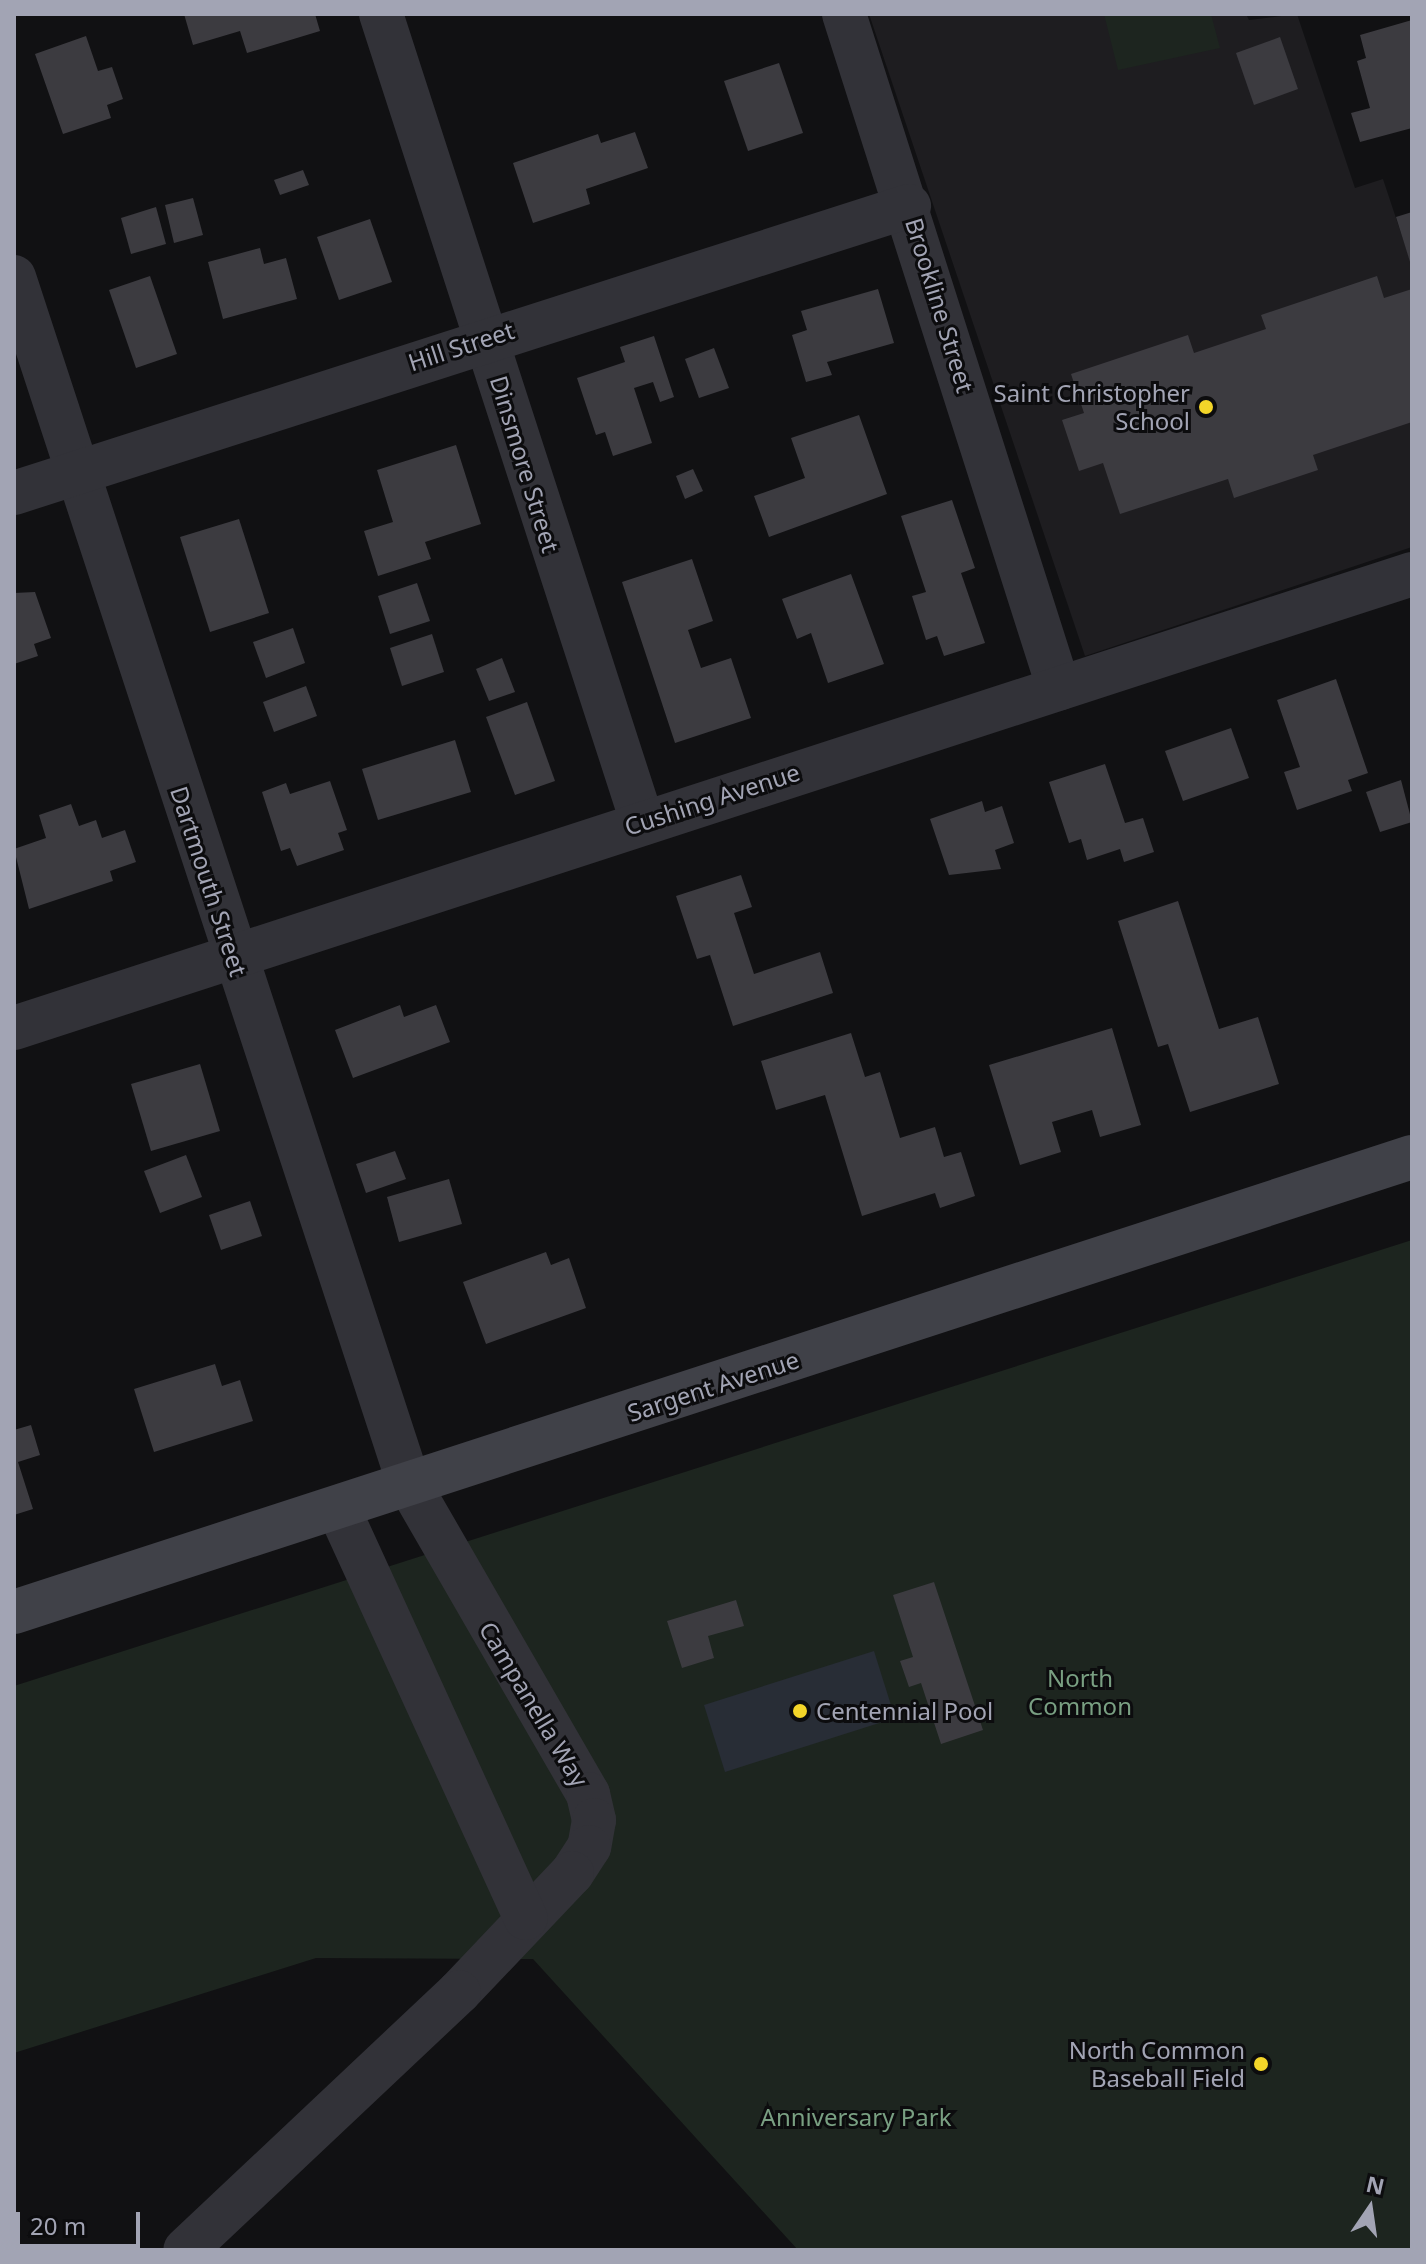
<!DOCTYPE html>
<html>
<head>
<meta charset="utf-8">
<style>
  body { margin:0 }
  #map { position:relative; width:1426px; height:2264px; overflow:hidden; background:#111113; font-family:"Noto Sans",sans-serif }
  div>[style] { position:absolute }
  .built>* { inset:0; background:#1e1d20 }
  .green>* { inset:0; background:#1d251f }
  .water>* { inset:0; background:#282d36 }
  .building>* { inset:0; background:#3c3b40 }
  .street>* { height:44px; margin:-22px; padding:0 22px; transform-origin:22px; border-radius:22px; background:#323238 }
  .secondary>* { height:44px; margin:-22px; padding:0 22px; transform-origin:22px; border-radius:22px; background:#404148 }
  .dots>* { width:22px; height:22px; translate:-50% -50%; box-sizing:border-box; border:4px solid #0c0c0e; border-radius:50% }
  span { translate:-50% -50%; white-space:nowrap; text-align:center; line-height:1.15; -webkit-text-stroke:6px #0c0c0e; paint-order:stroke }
  .street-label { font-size:24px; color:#a2a4b4 }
  .poi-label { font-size:24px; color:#a2a4b4 }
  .right { translate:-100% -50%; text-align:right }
  .left { translate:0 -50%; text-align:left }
  .park-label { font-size:24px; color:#799f82 }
  .frame { position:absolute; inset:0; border:16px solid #a2a4b4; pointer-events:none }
  .north { position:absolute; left:1330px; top:2168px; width:80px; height:80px; -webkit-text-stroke:6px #0c0c0e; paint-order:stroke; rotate:13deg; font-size:22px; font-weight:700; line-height:32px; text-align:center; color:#a2a4b4 }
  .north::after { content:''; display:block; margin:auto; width:28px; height:36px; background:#a2a4b4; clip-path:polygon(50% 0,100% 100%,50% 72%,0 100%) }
  .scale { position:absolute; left:16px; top:2212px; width:124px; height:36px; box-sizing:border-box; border:4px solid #a2a4b4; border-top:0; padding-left:10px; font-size:24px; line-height:28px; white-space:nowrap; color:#a2a4b4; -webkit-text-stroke:6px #0c0c0e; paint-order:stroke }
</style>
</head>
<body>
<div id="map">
  <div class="built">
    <i style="clip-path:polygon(869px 14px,1246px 14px,1249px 20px,1297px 14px,1355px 188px,1383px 179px,1412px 266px,1412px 547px,1085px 656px)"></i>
  </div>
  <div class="green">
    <i style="clip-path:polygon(1104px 14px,1211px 14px,1220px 48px,1118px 70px)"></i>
    <i style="clip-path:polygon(1412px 1240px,1412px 2250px,798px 2250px,533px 1959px,316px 1958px,14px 2053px,14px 1686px)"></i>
  </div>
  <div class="water">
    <i style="clip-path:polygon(874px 1651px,895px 1718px,725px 1772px,704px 1705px)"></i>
  </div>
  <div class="building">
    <i style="clip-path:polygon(184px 14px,315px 14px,320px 31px,247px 53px,240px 31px,193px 45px)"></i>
    <i style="clip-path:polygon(1412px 20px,1412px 128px,1360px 142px,1351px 113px,1370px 108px,1357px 61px,1366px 58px,1360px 35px)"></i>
    <i style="clip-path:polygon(86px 36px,98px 71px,112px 67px,123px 99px,107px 105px,111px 118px,63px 134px,35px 54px)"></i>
    <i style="clip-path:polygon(1280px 37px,1298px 89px,1254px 105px,1236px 53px)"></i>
    <i style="clip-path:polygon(779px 63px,803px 133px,748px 151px,724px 81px)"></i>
    <i style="clip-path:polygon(635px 132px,648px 168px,586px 189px,590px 204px,533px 223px,513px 163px,598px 134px,601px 143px)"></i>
    <i style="clip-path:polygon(303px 170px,309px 185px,280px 195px,274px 180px)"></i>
    <i style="clip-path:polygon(193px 198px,203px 235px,174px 243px,165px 205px)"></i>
    <i style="clip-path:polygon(156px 207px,166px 244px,131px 254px,121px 218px)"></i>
    <i style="clip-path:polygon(1412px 212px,1412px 265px,1411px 265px,1396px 217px)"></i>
    <i style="clip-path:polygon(370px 219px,392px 282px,339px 300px,317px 237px)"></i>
    <i style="clip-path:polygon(260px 248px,264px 264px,286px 258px,297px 299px,223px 319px,208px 262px)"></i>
    <i style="clip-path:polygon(150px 276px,177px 354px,136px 368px,109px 290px)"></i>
    <i style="clip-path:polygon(1377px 276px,1384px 298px,1412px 289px,1412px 422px,1313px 455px,1318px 470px,1234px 498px,1228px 479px,1120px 514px,1103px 463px,1079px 471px,1062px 420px,1084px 413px,1071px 374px,1188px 335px,1194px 353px,1266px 329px,1261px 315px)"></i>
    <i style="clip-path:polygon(878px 289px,894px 343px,827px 362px,832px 375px,806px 382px,792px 335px,807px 330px,801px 311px)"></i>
    <i style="clip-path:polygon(654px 336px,674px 397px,660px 402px,653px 382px,634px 388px,652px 443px,613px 456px,605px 432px,596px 435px,577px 378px,625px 362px,620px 347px)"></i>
    <i style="clip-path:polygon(714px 348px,729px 388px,699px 398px,685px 359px)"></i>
    <i style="clip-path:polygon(859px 415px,887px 494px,769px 537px,754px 496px,805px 478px,791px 438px)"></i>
    <i style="clip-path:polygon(456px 445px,481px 524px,425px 542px,431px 559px,378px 576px,364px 531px,393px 522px,377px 470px)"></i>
    <i style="clip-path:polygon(693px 469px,703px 491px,685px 499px,676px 476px)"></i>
    <i style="clip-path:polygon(952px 500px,975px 568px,961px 573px,985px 643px,944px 656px,937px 636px,926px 640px,912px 596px,926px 592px,901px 516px)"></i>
    <i style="clip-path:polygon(239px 519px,269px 613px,210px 632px,180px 537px)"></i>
    <i style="clip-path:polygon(692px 559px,713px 621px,688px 630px,701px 668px,731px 658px,751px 718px,675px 743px,622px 582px)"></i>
    <i style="clip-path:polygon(851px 574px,884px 664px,828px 683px,811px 633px,797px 639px,782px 599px)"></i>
    <i style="clip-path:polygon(417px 583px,430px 621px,390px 634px,378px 596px)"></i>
    <i style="clip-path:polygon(35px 592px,51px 638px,34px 644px,38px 656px,14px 664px,14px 593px)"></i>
    <i style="clip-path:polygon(293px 628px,305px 663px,266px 678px,253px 642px)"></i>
    <i style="clip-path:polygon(432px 634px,444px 672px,402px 686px,390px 648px)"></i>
    <i style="clip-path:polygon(502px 658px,515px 692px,489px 701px,476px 669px)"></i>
    <i style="clip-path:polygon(1336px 679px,1368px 773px,1348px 780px,1352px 791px,1297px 810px,1284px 772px,1300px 767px,1277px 700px)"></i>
    <i style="clip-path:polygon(306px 686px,317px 716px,274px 732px,263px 702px)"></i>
    <i style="clip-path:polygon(527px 702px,555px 781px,515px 795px,486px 717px)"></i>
    <i style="clip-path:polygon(1231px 728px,1249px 778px,1183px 801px,1165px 751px)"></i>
    <i style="clip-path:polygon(455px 740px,471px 792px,378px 820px,362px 769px)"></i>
    <i style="clip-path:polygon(1105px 764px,1125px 823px,1143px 818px,1154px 852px,1124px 862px,1120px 849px,1087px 860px,1081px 839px,1069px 843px,1049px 782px)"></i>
    <i style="clip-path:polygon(1401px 780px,1412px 822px,1380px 832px,1366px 792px)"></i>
    <i style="clip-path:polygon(330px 781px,347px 830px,338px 833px,344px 850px,297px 866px,290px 848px,281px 851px,262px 792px,286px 783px,290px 794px)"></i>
    <i style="clip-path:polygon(982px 801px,985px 812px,1002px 806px,1014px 843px,995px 850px,1001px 869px,949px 875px,930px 819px)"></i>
    <i style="clip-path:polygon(71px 804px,79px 826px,96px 820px,102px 838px,125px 830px,136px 862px,110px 871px,113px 881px,29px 909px,14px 849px,46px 838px,39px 815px)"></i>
    <i style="clip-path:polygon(741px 875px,752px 907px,734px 913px,754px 974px,820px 952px,833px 993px,733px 1026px,710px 955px,697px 959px,676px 896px)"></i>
    <i style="clip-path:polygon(1178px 901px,1219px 1029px,1258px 1017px,1279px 1084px,1190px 1112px,1168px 1044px,1158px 1047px,1118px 921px)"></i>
    <i style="clip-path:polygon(400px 1005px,404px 1017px,436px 1005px,450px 1042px,353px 1078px,335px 1030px)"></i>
    <i style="clip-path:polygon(1112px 1028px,1141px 1125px,1100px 1137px,1092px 1110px,1052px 1122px,1061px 1152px,1020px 1165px,989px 1065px)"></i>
    <i style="clip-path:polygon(851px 1033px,865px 1077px,880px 1072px,900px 1138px,935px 1127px,944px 1157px,961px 1152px,975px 1196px,940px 1208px,935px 1193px,862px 1216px,825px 1095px,776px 1110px,761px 1061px)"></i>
    <i style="clip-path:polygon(200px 1064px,220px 1131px,151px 1151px,131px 1084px)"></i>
    <i style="clip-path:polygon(395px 1151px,406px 1179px,366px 1193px,356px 1164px)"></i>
    <i style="clip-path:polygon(186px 1155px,202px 1197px,160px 1213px,144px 1171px)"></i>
    <i style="clip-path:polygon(449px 1179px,462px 1224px,399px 1242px,387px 1197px)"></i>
    <i style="clip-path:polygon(250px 1201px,262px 1236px,221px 1250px,209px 1215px)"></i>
    <i style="clip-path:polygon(546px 1252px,551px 1265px,569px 1258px,586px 1308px,486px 1344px,463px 1282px)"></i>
    <i style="clip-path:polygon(215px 1364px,222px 1386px,240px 1380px,253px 1421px,154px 1452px,134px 1389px)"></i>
    <i style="clip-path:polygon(31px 1425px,40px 1455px,18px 1462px,33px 1509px,14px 1515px,14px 1430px)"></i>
    <i style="clip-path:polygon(934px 1582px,983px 1730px,941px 1744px,921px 1683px,909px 1687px,900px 1661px,913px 1657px,893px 1595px)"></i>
    <i style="clip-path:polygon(736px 1600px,744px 1626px,708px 1636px,714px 1658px,682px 1668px,667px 1621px)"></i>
  </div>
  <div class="street">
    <i style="left:381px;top:14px;width:848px;rotate:72.08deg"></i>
    <i style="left:844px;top:14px;width:708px;rotate:72.33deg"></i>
    <i style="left:14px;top:277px;width:1270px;rotate:71.88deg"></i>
    <i style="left:409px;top:1484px;width:358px;rotate:60deg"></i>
    <i style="left:588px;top:1794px;width:27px;rotate:77deg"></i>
    <i style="left:594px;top:1820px;width:27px;rotate:100deg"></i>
    <i style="left:589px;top:1847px;width:31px;rotate:123deg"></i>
    <i style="left:572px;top:1873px;width:164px;rotate:133.5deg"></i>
    <i style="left:459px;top:1992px;width:376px;rotate:136.7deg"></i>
    <i style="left:14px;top:493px;width:940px;rotate:-17.78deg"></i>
    <i style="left:14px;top:1028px;width:1470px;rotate:-17.99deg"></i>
    <i style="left:338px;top:1508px;width:451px;rotate:65.4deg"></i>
  </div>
  <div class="secondary">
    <i style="left:14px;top:1612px;width:1470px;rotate:-18.03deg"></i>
  </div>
  <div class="dots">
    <i style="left:1206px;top:407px;background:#f3d529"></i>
    <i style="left:800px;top:1711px;background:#f3d529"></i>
    <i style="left:1261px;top:2064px;background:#f3d529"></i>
  </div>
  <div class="street-label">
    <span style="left:940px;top:305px;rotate:73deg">Brookline Street</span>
    <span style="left:461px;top:346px;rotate:-18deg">Hill Street</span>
    <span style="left:525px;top:464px;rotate:73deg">Dinsmore Street</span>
    <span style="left:712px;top:799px;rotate:-18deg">Cushing Avenue</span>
    <span style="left:209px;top:881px;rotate:72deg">Dartmouth Street</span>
    <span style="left:713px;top:1386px;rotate:-18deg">Sargent Avenue</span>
    <span style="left:534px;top:1704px;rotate:59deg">Campanella Way</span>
  </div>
  <div class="poi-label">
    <span class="right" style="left:1190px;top:407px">Saint Christopher<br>School</span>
    <span class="left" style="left:816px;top:1711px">Centennial Pool</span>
    <span class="right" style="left:1245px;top:2064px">North Common<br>Baseball Field</span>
  </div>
  <div class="park-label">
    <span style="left:1080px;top:1692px">North<br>Common</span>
    <span style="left:856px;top:2117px">Anniversary Park</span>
  </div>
  <div class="frame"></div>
  <div class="north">N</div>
  <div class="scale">20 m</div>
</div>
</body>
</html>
